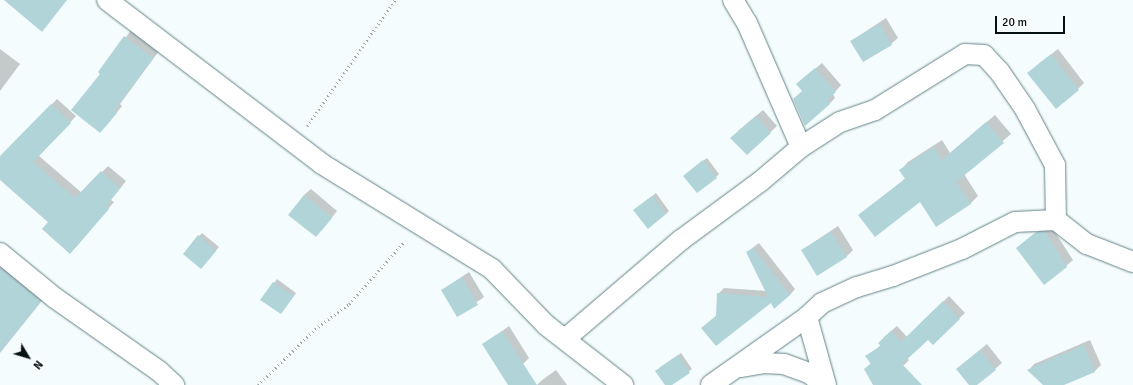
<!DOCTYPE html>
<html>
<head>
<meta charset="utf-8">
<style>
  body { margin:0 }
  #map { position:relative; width:1133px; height:385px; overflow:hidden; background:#f5fcfd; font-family:Signika,sans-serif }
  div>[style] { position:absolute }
  .shadow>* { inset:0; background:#0003 }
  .building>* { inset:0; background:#b1d4d9 }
  .path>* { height:2.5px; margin-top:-1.25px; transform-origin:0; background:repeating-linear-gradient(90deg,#9ea7a8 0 1px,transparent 0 4px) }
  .roads { filter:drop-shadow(0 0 1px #638388) drop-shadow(0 0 1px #638388) }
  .minor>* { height:20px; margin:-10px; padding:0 10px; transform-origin:10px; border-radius:10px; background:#fff }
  span { translate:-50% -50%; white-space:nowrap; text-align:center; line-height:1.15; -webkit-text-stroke:3px #fff; paint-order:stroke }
  .north { position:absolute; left:8px; top:337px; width:40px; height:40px; -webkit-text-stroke:3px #fff; paint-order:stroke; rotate:128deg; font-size:11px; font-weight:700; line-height:16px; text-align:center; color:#041011 }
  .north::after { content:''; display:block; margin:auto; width:14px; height:18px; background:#041011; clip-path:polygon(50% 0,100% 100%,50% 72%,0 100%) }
  .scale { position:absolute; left:995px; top:16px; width:70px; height:18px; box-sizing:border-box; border:2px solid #041011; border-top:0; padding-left:5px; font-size:12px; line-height:14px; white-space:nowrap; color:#041011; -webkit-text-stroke:3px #fff; paint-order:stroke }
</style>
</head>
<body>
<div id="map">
  <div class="shadow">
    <i style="clip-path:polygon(886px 18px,898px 38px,891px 44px,851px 41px)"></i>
    <i style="clip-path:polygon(131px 30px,159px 51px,120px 104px,122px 106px,106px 126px,101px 74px)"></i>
    <i style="clip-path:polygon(0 49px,20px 64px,0 91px)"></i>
    <i style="clip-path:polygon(1058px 49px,1084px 83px,1078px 89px,1035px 67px)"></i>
    <i style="clip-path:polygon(822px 63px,841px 85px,833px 94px,835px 98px,829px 104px,803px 90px,804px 78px)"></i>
    <i style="clip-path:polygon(57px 99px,76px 116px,39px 156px,82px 193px,108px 166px,126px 181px,111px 200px,114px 202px,76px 247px,0 179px,0 158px)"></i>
    <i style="clip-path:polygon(763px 110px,777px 126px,747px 154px,738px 131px)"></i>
    <i style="clip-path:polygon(995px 115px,1011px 134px,964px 174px,978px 196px,970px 204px,920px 201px,860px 215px,906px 178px,901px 170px,908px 162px,942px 140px,950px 153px)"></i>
    <i style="clip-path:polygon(707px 158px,719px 174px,716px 177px,687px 173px)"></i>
    <i style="clip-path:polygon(311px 189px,337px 211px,322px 230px,304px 195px)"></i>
    <i style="clip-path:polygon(656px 193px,669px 211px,666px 214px,638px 207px)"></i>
    <i style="clip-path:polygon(838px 226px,853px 250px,846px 257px,802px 250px)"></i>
    <i style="clip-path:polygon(1051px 226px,1073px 260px,1066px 266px,1017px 248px,1040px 230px)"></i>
    <i style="clip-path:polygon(202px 233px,219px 247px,204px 265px,199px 236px)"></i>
    <i style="clip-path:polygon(759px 243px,795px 289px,790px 295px,702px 328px,717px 315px,718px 294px,724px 288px,766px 291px,747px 252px)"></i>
    <i style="clip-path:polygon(0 250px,49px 292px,0 353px)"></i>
    <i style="clip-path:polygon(469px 272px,484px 297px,457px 316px,442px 290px)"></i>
    <i style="clip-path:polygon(277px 279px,296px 293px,281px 313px,262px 300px)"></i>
    <i style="clip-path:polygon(949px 296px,965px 313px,933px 343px,928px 338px,907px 358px,909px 360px,904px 365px,873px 383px,865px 369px,871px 363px,867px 356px,881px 345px,884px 337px,897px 326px,907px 337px)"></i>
    <i style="clip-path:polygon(509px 326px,529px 358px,523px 364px,483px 345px)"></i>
    <i style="clip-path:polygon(1090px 340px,1101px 365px,1095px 371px,1062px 385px,1045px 385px,1029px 370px,1034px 364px)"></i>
    <i style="clip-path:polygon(987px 344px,1002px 363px,976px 385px,970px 385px,964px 363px)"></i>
    <i style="clip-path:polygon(681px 353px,692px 369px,670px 385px,666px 385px,659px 368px)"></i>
    <i style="clip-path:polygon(556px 370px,567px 385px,537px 385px,541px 381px)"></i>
  </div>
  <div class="building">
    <i style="clip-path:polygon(4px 0,67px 0,42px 32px)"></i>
    <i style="clip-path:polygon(880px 24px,892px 45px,863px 62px,850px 41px)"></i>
    <i style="clip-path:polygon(124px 36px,153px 58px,114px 111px,117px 113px,100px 133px,71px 110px,100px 74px,98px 72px)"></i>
    <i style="clip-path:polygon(1051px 54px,1079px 90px,1056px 109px,1027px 73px)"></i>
    <i style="clip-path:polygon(815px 68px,836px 92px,827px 100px,830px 104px,805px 126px,793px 99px,802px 91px,796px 84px)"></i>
    <i style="clip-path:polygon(51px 104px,71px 123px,33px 162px,75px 198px,101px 171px,120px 188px,106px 206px,109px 209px,70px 254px,42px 229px,48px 222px,0 180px,0 156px)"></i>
    <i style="clip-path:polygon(756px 116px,771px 133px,747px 155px,730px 138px)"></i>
    <i style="clip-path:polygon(986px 122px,1004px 143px,956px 182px,971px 204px,936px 227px,920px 202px,875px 237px,858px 215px,905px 179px,899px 170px,934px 147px,942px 160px)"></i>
    <i style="clip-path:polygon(703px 160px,717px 178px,697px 193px,683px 176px)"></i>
    <i style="clip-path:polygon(304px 195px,332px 218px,316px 237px,288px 215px)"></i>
    <i style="clip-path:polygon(652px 196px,666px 214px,648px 229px,633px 210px)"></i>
    <i style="clip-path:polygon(831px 232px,847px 257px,817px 276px,801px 250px)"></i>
    <i style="clip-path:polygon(1036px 232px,1045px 232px,1067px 267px,1044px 285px,1016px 248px)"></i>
    <i style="clip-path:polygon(198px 235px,216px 251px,201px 269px,183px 254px)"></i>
    <i style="clip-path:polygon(753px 248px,790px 295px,774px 309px,771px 303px,716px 346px,701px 328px,716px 316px,717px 293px,768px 297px,746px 252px)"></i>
    <i style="clip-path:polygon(0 268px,41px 301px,0 352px)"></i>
    <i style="clip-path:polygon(462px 277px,478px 305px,457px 317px,441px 290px)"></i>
    <i style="clip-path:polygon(273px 282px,294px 296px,281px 314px,260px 300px)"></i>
    <i style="clip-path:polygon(943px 301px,960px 319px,933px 345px,928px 340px,902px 364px,922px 385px,873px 385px,864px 369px,871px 364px,865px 356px,881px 346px,878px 343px,891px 331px,901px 342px)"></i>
    <i style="clip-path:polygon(502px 331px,537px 385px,508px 385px,482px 344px)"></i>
    <i style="clip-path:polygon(1084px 345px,1095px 372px,1064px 385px,1043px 385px,1027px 370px)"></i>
    <i style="clip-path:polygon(980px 350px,996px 370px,977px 385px,969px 385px,956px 369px)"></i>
    <i style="clip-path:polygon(678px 355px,690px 373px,672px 385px,665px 385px,655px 371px)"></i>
  </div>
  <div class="path">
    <i style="left:307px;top:126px;width:154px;rotate:-55.1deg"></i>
    <i style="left:258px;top:385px;width:80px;rotate:-44.5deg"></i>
    <i style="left:315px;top:329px;width:42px;rotate:-36.3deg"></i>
    <i style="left:349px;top:304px;width:84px;rotate:-48.4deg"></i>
  </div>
  <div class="roads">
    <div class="minor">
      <i style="left:107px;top:0;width:270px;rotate:37.3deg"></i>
      <i style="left:322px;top:164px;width:200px;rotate:31.7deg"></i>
      <i style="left:492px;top:269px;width:78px;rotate:46deg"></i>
      <i style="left:546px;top:325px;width:98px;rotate:37.9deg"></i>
      <i style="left:733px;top:0;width:27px;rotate:59deg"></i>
      <i style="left:747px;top:23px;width:135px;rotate:66.5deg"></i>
      <i style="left:0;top:253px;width:71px;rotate:39.3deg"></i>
      <i style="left:55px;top:298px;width:127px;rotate:35.1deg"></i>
      <i style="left:159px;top:371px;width:21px;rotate:43deg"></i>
      <i style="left:807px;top:317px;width:21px;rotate:-43deg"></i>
      <i style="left:822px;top:303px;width:38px;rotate:-25deg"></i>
      <i style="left:857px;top:287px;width:38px;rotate:-17deg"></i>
      <i style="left:893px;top:276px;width:74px;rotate:-21.4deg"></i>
      <i style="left:962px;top:249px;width:59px;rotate:-27deg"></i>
      <i style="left:1015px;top:222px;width:41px;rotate:-2.8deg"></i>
      <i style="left:1056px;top:220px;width:39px;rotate:38deg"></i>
      <i style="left:1087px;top:244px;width:49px;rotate:21.4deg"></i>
      <i style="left:565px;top:339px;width:153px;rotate:-40.5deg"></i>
      <i style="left:681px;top:240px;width:99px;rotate:-36.4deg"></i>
      <i style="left:761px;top:181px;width:52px;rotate:-40.4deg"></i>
      <i style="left:801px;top:147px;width:46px;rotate:-32.7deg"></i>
      <i style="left:840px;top:122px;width:37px;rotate:-19deg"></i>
      <i style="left:875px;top:110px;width:106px;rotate:-31.9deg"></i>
      <i style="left:965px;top:54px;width:19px;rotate:3deg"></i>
      <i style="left:984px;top:55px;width:22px;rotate:47deg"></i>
      <i style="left:999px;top:71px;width:46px;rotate:55.6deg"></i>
      <i style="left:1025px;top:109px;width:64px;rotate:61.8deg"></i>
      <i style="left:1055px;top:165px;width:55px;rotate:89deg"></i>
      <i style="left:740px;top:367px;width:24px;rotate:-9deg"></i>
      <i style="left:764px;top:363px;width:20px;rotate:3deg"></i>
      <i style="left:784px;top:364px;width:27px;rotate:20deg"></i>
      <i style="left:809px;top:373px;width:19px;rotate:39deg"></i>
      <i style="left:711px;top:385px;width:118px;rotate:-35.3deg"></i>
      <i style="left:807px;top:317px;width:71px;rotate:74.4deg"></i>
    </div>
  </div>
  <div class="north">N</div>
  <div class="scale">20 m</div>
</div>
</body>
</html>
